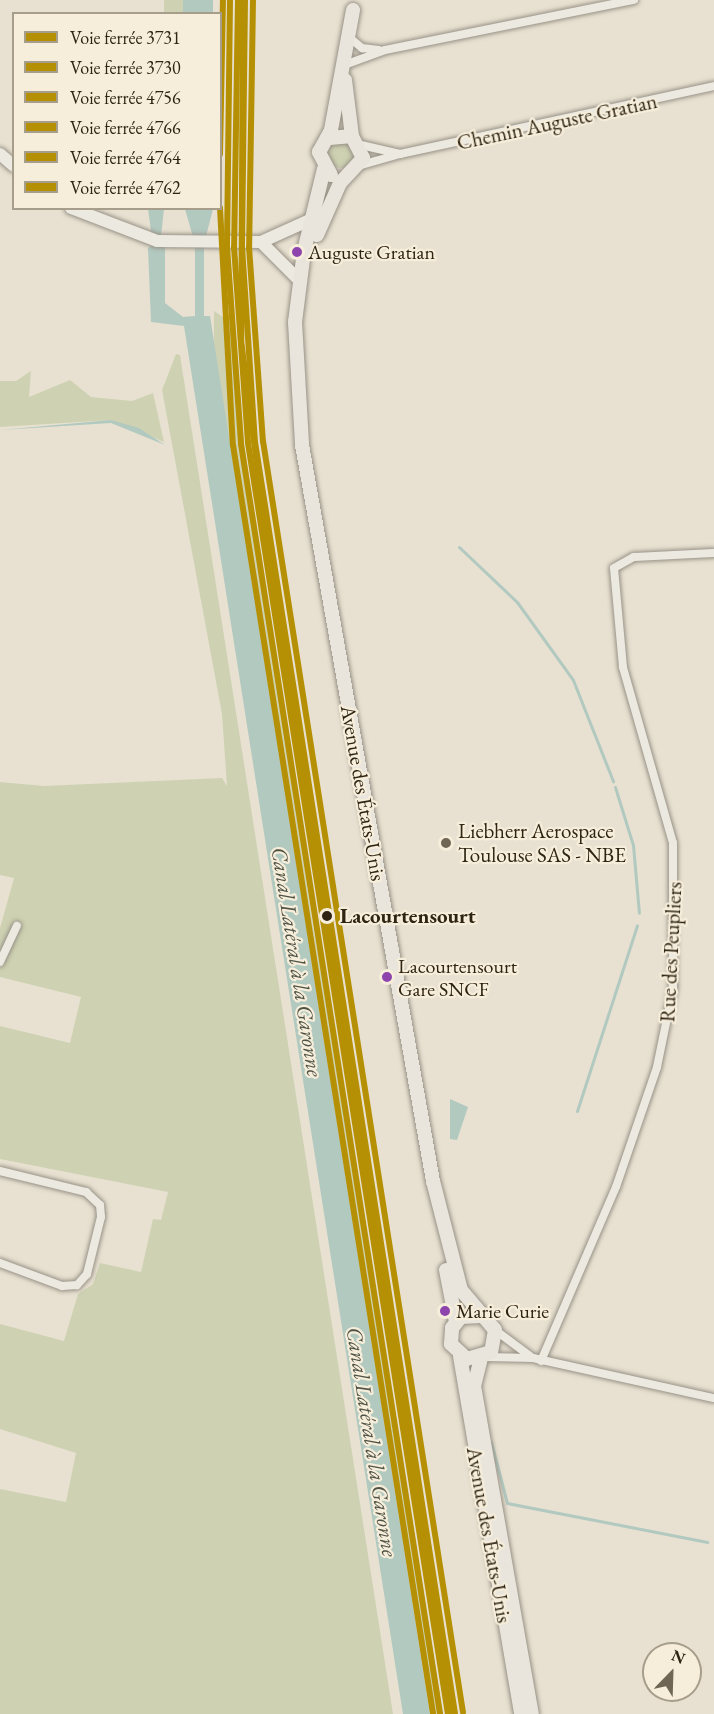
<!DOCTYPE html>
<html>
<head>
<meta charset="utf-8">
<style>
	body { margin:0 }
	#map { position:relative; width:714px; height:1714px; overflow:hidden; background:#e8e1d1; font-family:"EB Garamond",serif }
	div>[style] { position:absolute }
	.green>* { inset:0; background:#ced2b2; transform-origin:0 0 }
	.round { border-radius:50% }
	.water>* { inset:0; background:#b2c9c0; transform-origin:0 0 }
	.stream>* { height:3px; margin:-1.5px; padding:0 1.5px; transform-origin:1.5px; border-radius:1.5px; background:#b2c9c0 }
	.roads { filter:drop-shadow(0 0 2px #989287) drop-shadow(0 0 2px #989287) }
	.minor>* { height:8px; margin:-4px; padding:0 4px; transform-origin:4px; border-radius:4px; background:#ece9e1 }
	.secondary>* { height:12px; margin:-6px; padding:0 6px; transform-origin:6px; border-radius:6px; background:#ece9e1 }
	.primary>* { height:14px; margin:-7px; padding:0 7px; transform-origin:7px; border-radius:7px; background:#e9e5dc }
	.rail-1>* { height:6px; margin:-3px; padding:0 3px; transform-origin:3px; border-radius:3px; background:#b69004 }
	.rail-2>* { height:6px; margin:-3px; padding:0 3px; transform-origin:3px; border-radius:3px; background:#b69004 }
	.rail-3>* { height:6px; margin:-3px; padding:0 3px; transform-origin:3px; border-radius:3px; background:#b69004 }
	.rail-4>* { height:6px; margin:-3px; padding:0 3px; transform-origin:3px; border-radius:3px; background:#b69004 }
	.rail-5>* { height:6px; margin:-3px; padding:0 3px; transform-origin:3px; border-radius:3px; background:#b69004 }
	.rail-6>* { height:6px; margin:-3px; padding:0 3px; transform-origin:3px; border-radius:3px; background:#b69004 }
	.dots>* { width:16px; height:16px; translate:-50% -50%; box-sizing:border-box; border:3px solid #f6eedb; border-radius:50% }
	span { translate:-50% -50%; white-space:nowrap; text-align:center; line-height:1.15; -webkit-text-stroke:4.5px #f6eedb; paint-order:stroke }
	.bus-label { font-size:20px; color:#2f2312 }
	.left { translate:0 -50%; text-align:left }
	.street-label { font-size:21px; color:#2f2312 }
	.poi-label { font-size:21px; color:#2f2312 }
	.stop-label { font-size:21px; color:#2f2312; font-weight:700 }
	.water-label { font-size:22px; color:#4f5244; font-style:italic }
	.legend { position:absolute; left:12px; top:12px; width:210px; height:198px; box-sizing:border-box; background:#f6eedb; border:2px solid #a69d8b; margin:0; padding:8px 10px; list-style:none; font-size:18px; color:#2f2312 }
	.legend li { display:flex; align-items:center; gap:12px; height:30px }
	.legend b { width:30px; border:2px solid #a69d8b }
	.north { position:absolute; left:642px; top:1642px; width:60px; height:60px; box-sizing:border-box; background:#f6eedb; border:2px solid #a69d8b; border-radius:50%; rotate:23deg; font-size:16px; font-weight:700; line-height:24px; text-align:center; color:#2f2312 }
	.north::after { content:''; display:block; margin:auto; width:21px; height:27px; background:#706655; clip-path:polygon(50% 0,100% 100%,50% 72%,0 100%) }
</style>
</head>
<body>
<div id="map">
	<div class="green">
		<div style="left:164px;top:0;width:19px;height:13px"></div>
		<div class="round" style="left:328px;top:142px;width:26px;height:26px"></div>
		<div style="clip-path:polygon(214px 311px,232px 323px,239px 407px,313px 926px,349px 1121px,443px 1714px,430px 1714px,214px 353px)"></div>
		<div style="clip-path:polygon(176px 354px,180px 355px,393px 1714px,0 1714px,0 1489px,66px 1502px,76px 1453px,0 1429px,0 1324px,64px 1341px,78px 1294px,93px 1284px,100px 1263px,141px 1272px,153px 1219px,161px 1220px,168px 1192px,0 1159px,0 1026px,70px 1043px,81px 997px,0 977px,0 928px,14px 878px,0 875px,0 782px,44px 786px,222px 778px,227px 786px,222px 714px,162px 390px)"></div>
		<div style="clip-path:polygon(31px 371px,29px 397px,70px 380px,91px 397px,132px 401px,153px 393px,164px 442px,111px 420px,0 427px,0 381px,16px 381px)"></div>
	</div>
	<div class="water">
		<div style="left:183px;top:0;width:30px;height:13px"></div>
		<div style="clip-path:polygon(148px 209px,164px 209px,160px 245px,165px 246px,165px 303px,183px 317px,195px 316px,195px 244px,185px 209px,213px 209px,204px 244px,204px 316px,210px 316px,430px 1714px,403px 1714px,184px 326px,151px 322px,148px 248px,153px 245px)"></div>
		<div style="clip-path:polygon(111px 420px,139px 428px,165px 445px,111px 423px,0 430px)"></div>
		<div style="clip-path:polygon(450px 1099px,468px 1107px,457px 1140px,450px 1139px)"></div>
	</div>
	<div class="stream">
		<div style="left:459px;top:547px;width:80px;rotate:43.5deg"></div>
		<div style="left:517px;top:602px;width:96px;rotate:54.3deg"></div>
		<div style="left:573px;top:680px;width:109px;rotate:68.4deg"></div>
		<div style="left:615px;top:787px;width:61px;rotate:72.8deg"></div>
		<div style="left:633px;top:845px;width:68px;rotate:85deg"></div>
		<div style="left:577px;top:1111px;width:195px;rotate:-72.1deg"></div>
		<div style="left:491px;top:1442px;width:63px;rotate:75.3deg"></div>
		<div style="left:507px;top:1503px;width:204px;rotate:11deg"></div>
	</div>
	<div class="roads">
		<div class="minor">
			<div style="left:350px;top:38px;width:16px;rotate:40deg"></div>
			<div style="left:362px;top:48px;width:17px;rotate:7deg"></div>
			<div style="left:347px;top:64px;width:40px;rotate:-20.2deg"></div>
			<div style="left:385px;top:50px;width:254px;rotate:-11.4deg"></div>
			<div style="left:361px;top:145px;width:40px;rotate:13deg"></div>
			<div style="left:400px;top:154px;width:41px;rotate:164.2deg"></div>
			<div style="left:400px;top:154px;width:321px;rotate:-12.2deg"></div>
			<div style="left:0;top:962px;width:40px;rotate:-65deg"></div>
			<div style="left:0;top:1171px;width:89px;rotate:13.7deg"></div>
			<div style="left:86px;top:1192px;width:19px;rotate:43deg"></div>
			<div style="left:100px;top:1205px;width:12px;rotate:85deg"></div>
			<div style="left:101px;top:1217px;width:59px;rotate:103.8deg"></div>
			<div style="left:87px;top:1274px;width:15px;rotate:132deg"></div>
			<div style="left:77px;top:1285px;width:15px;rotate:176deg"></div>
			<div style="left:62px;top:1286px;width:66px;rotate:-159.6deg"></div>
			<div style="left:495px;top:1330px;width:44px;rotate:36.6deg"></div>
			<div style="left:486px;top:1357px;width:47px;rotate:1.2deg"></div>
			<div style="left:533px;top:1358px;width:185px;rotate:12.5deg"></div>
			<div style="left:541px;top:1361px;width:189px;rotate:-66.7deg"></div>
			<div style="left:616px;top:1187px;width:127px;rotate:-71.1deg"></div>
			<div style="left:657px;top:1067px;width:80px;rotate:-78.4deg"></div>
			<div style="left:673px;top:989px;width:146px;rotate:-90deg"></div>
			<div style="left:673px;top:843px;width:183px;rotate:-105.9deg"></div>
			<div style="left:623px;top:667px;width:99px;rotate:-95.2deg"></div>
			<div style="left:614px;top:568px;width:23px;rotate:-29deg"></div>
			<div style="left:634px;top:557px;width:80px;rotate:-2.9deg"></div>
		</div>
		<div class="secondary">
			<div style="left:0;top:154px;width:18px;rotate:41deg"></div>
			<div style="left:71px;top:208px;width:92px;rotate:21deg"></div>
			<div style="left:157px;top:241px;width:104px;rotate:0.6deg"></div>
			<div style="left:261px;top:242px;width:56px;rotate:-24.3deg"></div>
			<div style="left:261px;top:242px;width:55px;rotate:45deg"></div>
		</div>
		<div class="primary">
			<div style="left:345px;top:80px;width:56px;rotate:82.9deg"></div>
			<div style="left:324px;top:169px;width:84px;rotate:103.7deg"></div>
			<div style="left:304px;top:251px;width:72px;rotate:97.2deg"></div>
			<div style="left:295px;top:322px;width:123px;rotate:86.7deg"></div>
			<div style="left:302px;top:445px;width:748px;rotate:79.91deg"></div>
			<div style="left:433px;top:1181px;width:113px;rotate:75.6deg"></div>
			<div style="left:461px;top:1290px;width:52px;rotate:49.6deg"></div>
			<div style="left:495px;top:1330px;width:22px;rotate:100deg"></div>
			<div style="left:491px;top:1352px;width:25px;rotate:164deg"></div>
			<div style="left:467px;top:1359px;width:22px;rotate:-137deg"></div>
			<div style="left:451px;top:1344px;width:16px;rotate:-86deg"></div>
			<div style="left:452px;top:1328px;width:14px;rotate:-51deg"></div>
			<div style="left:461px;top:1317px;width:20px;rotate:-3deg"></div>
			<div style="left:331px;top:175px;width:26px;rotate:-118deg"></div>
			<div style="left:319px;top:152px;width:25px;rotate:-61deg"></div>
			<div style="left:331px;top:130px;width:122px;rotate:-79.6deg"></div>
			<div style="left:317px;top:235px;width:57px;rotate:-66.1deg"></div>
			<div style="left:340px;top:183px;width:34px;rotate:-47deg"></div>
			<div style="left:363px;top:158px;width:25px;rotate:-117deg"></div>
			<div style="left:352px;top:136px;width:25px;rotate:175deg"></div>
			<div style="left:446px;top:1270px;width:53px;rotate:79.1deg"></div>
			<div style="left:460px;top:1356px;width:363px;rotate:80.3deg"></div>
			<div style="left:481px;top:1358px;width:29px;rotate:104deg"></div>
			<div style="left:474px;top:1386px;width:333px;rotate:80deg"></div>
		</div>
	</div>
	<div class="rail-1">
		<div style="left:243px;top:0;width:340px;rotate:90.3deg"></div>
		<div style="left:241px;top:340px;width:172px;rotate:82.7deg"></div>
		<div style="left:263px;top:511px;width:1218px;rotate:81.07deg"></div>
	</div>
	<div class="rail-2">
		<div style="left:238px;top:0;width:247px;rotate:90.9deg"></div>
		<div style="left:234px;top:247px;width:196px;rotate:85.9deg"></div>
		<div style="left:248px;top:443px;width:1287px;rotate:81.06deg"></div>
	</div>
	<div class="rail-3">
		<div style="left:230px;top:0;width:247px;rotate:90.7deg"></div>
		<div style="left:227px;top:247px;width:197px;rotate:85.9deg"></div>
		<div style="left:241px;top:444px;width:1285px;rotate:81.09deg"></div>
	</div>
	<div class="rail-4">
		<div style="left:245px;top:0;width:247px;rotate:90.7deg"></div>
		<div style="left:242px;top:247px;width:195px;rotate:86.2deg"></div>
		<div style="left:255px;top:442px;width:1287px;rotate:81.06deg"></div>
	</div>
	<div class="rail-5">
		<div style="left:220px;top:154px;width:154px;rotate:-88.9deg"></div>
		<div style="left:220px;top:208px;width:237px;rotate:86.9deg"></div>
		<div style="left:233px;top:445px;width:1285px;rotate:81.04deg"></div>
	</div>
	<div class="rail-6">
		<div style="left:253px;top:0;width:247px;rotate:90.9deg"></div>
		<div style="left:249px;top:247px;width:195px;rotate:85.9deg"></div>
		<div style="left:263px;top:441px;width:1287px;rotate:81.06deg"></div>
	</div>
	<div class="dots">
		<div style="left:297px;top:252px;background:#8e44ad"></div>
		<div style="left:446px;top:843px;background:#706655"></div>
		<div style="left:327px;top:916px;background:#2f2312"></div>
		<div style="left:387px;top:977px;background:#8e44ad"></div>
		<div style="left:445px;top:1311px;background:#8e44ad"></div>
	</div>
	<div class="bus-label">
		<span class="left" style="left:308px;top:252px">Auguste Gratian</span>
		<span class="left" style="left:398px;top:978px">Lacourtensourt<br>Gare SNCF</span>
		<span class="left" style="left:456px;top:1311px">Marie Curie</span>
	</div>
	<div class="street-label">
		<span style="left:557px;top:122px;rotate:-12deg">Chemin Auguste Gratian</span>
		<span style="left:363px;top:793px;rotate:80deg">Avenue des États-Unis</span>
		<span style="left:671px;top:952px;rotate:-87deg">Rue des Peupliers</span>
		<span style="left:489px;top:1535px;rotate:80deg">Avenue des États-Unis</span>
	</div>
	<div class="poi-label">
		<span class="left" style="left:458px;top:843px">Liebherr Aerospace<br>Toulouse SAS - NBE</span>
	</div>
	<div class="stop-label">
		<span class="left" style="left:340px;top:916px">Lacourtensourt</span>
	</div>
	<div class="water-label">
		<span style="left:297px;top:962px;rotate:81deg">Canal Latéral à la Garonne</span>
		<span style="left:372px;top:1442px;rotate:81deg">Canal Latéral à la Garonne</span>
	</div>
	<ul class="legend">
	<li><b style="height:8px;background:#b69004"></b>Voie ferrée 3731</li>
	<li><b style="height:8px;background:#b69004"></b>Voie ferrée 3730</li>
	<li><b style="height:8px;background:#b69004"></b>Voie ferrée 4756</li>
	<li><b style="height:8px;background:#b69004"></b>Voie ferrée 4766</li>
	<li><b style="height:8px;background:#b69004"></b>Voie ferrée 4764</li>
	<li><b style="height:8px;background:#b69004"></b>Voie ferrée 4762</li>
	</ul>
	<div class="north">N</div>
</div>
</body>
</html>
